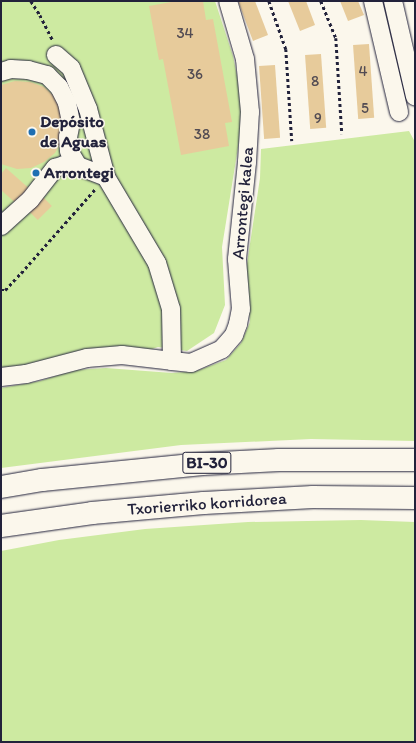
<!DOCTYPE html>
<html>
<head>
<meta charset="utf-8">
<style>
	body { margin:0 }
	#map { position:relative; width:416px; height:743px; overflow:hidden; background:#fbf7ec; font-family:Itim,sans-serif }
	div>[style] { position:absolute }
	.green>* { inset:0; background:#cdeaa1 }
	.building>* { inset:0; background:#e7cb9b; transform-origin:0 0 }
	.path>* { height:2.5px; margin-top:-1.25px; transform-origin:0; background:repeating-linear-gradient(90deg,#22223b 0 3px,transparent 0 6px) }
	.roads { filter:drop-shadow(0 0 1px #22223b) drop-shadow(0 0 1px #22223b) }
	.minor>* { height:18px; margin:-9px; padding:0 9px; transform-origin:9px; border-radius:9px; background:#fbf7ec }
	.highway>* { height:22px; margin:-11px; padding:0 11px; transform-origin:11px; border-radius:11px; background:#fbf7ec }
	.dots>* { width:11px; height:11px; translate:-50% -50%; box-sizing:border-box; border:2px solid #fbf7ec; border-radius:50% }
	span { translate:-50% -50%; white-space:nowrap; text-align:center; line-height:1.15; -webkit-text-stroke:3px #fbf7ec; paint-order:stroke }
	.number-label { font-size:15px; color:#534c53 }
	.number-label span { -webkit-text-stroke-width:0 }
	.shield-label span { padding:1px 3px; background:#fbf7ec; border:1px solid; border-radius:3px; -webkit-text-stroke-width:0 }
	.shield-label { font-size:16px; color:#22223b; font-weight:700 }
	.poi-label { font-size:17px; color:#22223b; font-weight:700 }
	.left { translate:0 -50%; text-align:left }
	.street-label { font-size:17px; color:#22223b }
	.frame { position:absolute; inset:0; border:2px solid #22223b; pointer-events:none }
</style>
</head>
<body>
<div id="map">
	<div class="green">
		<div style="clip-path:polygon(1px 1px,215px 1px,233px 56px,244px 110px,222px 247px,225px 305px,214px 333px,187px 351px,158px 347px,120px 360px,1px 369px)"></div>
		<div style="clip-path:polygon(409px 131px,415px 142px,415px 441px,311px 439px,181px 445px,1px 468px,1px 388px,40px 381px,74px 370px,106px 368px,172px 373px,196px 371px,226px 360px,241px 343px,250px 322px,246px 270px,260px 178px,261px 149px)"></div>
		<div style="clip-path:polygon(361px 520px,415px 522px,415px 742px,1px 742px,1px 551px,59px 540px,145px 529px,248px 522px)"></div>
	</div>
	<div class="building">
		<div style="clip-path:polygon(177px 1px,203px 1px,206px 20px,213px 19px,232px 122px,225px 123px,229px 146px,181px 155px,163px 59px,159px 60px,149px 6px)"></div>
		<div style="clip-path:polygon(238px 1px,255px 1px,268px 35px,253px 41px)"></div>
		<div style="clip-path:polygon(288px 1px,306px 1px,315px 25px,300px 31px)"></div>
		<div style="clip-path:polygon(340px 1px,358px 1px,364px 15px,348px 21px)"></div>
		<div style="left:369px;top:44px;width:74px;height:16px;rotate:86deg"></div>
		<div style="left:321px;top:54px;width:74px;height:16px;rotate:86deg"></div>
		<div style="left:275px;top:65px;width:73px;height:16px;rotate:86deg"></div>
		<div style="clip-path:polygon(15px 81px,30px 82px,44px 87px,55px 97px,62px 110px,62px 140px,55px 153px,44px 162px,31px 168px,17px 169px,1px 164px,1px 85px)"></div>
		<div style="clip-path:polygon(6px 168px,32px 191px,19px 206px,1px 190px,1px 174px)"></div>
		<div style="left:42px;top:196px;width:14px;height:20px;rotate:45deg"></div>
	</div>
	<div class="path">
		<div style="left:31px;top:1px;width:17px;rotate:57deg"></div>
		<div style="left:40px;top:15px;width:29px;rotate:63deg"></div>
		<div style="left:269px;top:1px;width:51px;rotate:70.5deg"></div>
		<div style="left:286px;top:49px;width:92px;rotate:86.3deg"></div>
		<div style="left:321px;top:1px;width:40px;rotate:68deg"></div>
		<div style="left:336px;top:38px;width:96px;rotate:86.4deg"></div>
		<div style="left:1px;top:290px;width:4px"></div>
		<div style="left:5px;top:290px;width:23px;rotate:-47deg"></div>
		<div style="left:21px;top:273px;width:112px;rotate:-48.6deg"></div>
	</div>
	<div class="roads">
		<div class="minor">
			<div style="left:373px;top:1px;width:114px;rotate:76.8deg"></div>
			<div style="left:393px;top:1px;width:98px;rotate:77deg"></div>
			<div style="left:1px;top:72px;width:10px;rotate:-17deg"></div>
			<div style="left:11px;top:69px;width:17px;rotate:3deg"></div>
			<div style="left:28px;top:70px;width:20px;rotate:15deg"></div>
			<div style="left:47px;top:75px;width:17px;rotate:45deg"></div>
			<div style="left:59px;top:87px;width:18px;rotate:63deg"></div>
			<div style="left:67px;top:103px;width:19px;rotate:78deg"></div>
			<div style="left:71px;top:122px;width:15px;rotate:101deg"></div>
			<div style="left:68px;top:137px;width:14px;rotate:86deg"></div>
			<div style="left:69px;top:151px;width:17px;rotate:59deg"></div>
			<div style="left:1px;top:226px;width:39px;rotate:-42deg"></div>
			<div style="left:30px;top:200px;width:41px;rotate:-52deg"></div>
			<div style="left:55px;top:168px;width:9px;rotate:-18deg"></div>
			<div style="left:64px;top:165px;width:14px;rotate:4deg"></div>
			<div style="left:78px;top:166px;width:30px;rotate:21deg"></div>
			<div style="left:172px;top:361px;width:19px;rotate:6deg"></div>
			<div style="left:191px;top:363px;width:34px;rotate:-24deg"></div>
			<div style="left:222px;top:349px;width:18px;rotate:-49deg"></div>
			<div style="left:234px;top:335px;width:12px;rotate:-70deg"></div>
			<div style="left:238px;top:324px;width:15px;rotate:-79deg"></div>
			<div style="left:241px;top:309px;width:50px;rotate:-94.6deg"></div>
			<div style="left:237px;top:259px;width:98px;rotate:-84.1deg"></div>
			<div style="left:247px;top:162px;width:50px;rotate:-86.6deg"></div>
			<div style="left:250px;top:112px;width:53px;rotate:-95.4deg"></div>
			<div style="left:245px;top:59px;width:60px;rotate:-106.3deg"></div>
			<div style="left:1px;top:377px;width:25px;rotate:-7deg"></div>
			<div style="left:26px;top:374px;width:63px;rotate:-14.7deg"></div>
			<div style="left:87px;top:358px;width:35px;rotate:-5deg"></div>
			<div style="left:122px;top:355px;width:50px;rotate:6.8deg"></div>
			<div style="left:172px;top:361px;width:52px;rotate:-91.1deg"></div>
			<div style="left:171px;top:309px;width:48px;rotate:-106.9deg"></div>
			<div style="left:157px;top:263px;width:100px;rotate:-120.7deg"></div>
			<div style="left:106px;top:177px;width:70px;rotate:-104.8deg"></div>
			<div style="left:88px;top:109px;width:44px;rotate:-112.5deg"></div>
			<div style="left:71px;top:68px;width:20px;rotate:-139deg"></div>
		</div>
		<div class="highway">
			<div style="left:1px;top:487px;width:42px;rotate:-9.7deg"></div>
			<div style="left:42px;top:480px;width:161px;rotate:-5.7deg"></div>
			<div style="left:202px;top:464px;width:77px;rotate:-3deg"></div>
			<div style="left:279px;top:460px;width:136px"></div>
			<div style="left:1px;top:526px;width:92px;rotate:-8.1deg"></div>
			<div style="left:92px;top:513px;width:112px;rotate:-5.1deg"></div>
			<div style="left:204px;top:503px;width:109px;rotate:-3.2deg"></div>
			<div style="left:313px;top:497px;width:102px;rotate:0.6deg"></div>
		</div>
	</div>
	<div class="dots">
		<div style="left:32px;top:132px;background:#1f6fb2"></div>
		<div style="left:36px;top:173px;background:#1f6fb2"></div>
	</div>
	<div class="number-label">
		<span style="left:185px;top:34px">34</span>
		<span style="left:363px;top:72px">4</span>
		<span style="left:195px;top:75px">36</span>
		<span style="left:315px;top:82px">8</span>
		<span style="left:365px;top:109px">5</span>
		<span style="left:318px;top:119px">9</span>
		<span style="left:202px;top:135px">38</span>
	</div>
	<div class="shield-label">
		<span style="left:207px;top:463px">BI-30</span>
	</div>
	<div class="poi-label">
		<span class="left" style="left:40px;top:132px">Depósito<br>de Aguas</span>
		<span class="left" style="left:44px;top:173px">Arrontegi</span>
	</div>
	<div class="street-label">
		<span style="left:243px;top:203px;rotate:-85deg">Arrontegi kalea</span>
		<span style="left:207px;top:504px;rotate:-4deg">Txorierriko korridorea</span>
	</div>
	<div class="frame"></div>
</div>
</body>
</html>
